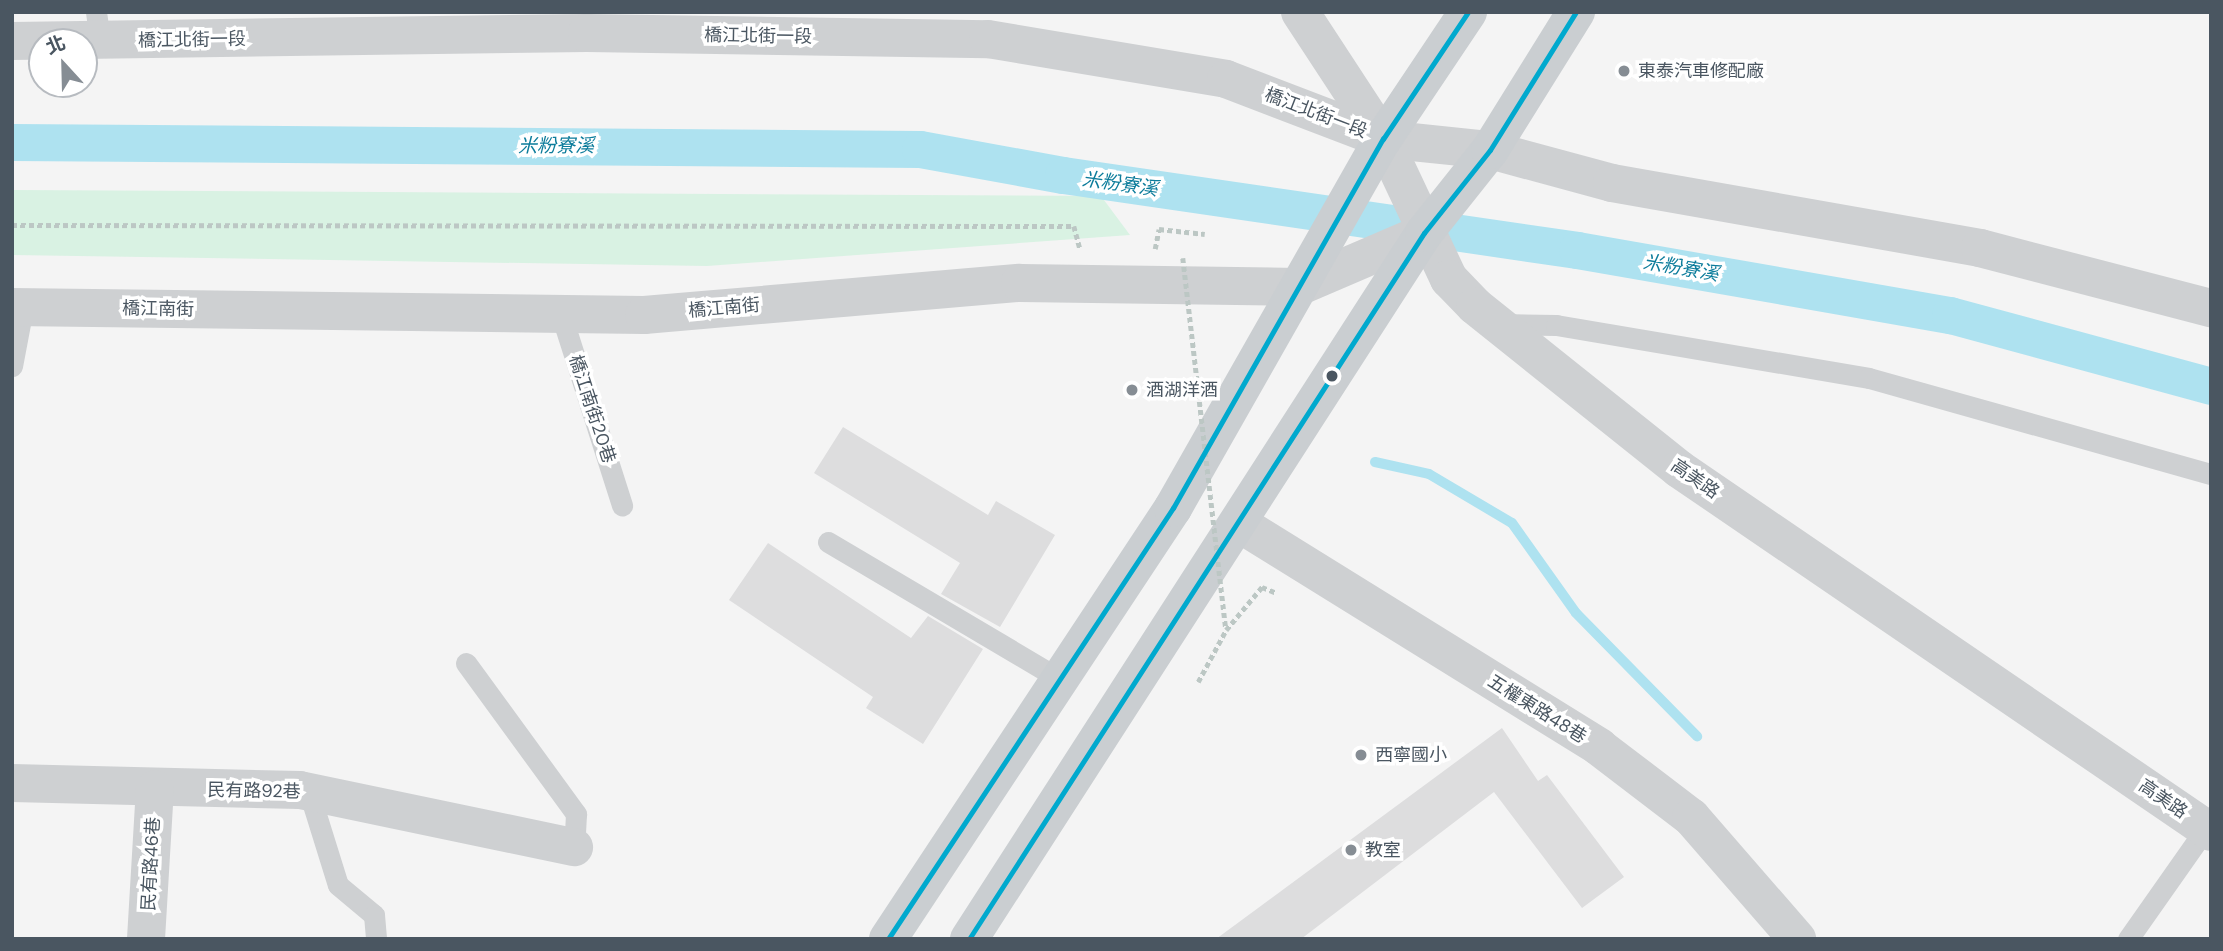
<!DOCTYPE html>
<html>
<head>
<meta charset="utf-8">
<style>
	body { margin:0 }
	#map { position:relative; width:2223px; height:951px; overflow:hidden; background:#f4f4f4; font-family:"DM Sans","Noto Sans TC",sans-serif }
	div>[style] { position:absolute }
	.green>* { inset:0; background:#d9f2e3 }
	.stream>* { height:10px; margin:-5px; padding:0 5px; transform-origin:5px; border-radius:5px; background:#aee2f0 }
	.canal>* { height:37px; margin:-18.5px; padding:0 18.5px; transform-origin:18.5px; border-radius:18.5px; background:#aee2f0 }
	.building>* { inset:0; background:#ddddde }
	.path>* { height:4.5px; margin-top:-2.25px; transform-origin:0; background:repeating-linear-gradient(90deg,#bcc7c4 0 5px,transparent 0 8.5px) }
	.service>* { height:21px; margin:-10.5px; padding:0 10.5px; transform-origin:10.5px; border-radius:10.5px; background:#ced0d2 }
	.minor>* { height:38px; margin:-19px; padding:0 19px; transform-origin:19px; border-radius:19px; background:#ced0d2 }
	.tertiary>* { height:38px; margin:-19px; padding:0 19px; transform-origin:19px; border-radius:19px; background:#ced0d2 }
	.primary>* { height:38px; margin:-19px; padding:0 19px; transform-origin:19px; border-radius:19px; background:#caced1 }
	.path-bridge>* { height:4.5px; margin-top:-2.25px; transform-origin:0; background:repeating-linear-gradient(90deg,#bcc7c4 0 5px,transparent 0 8.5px) }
	.bus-1>* { height:5px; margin:-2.5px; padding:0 2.5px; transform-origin:2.5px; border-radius:2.5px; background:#00a9ce }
	.dots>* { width:19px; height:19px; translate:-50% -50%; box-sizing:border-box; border:4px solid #fff; border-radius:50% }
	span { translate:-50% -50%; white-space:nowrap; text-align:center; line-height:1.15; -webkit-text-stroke:7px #fff; paint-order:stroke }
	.street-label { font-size:18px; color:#4a5661 }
	.poi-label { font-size:18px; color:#4a5661 }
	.left { translate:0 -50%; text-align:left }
	.water-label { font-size:19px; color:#0c7c9b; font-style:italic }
	.frame { position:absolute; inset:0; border:14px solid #4a5661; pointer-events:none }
	.north { position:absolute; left:28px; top:28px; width:70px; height:70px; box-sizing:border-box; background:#fff; border:2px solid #b7bbc0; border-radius:50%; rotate:338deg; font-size:19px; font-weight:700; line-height:28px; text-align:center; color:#4a5661 }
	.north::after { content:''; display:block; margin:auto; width:24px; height:32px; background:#868d94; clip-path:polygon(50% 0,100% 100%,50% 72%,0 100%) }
</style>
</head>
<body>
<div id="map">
	<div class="green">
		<div style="clip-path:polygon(12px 190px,1101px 196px,1130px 235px,707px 266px,12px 255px)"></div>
	</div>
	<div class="stream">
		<div style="left:1375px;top:462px;width:55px;rotate:12.5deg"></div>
		<div style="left:1429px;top:474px;width:96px;rotate:30.6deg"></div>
		<div style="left:1512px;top:523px;width:110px;rotate:54.6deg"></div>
		<div style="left:1576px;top:613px;width:173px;rotate:45.5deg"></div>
	</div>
	<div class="canal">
		<div style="left:12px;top:142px;width:908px;rotate:0.44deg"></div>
		<div style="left:920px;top:149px;width:145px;rotate:10.3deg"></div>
		<div style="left:1063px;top:175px;width:519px;rotate:8.3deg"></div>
		<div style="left:1577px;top:250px;width:379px;rotate:9.9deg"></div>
		<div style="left:1950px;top:315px;width:270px;rotate:15.2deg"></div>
	</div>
	<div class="building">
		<div style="clip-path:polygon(843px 427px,988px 515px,996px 501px,1055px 535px,1000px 627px,941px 594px,960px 563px,814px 473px)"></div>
		<div style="clip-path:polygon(768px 543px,911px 638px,928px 616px,983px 649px,923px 744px,866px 708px,873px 697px,729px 600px)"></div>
		<div style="clip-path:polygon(1502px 728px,1538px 781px,1547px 775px,1624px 877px,1582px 908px,1494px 792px,1301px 939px,1216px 939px)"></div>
	</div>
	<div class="path">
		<div style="left:12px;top:225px;width:1062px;rotate:0.05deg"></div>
		<div style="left:1074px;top:226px;width:23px;rotate:75deg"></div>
		<div style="left:1155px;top:249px;width:20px;rotate:-79deg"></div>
		<div style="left:1159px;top:229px;width:46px;rotate:6.2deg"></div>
		<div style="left:1198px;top:682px;width:59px;rotate:-61.7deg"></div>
		<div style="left:1226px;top:630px;width:56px;rotate:-50.1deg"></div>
		<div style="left:1262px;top:587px;width:16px;rotate:22deg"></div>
	</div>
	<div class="service">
		<div style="left:96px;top:12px;width:29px;rotate:82deg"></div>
		<div style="left:561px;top:314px;width:201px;rotate:72.3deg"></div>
		<div style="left:1501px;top:324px;width:55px;rotate:1deg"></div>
		<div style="left:1556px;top:325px;width:317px;rotate:9.6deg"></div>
		<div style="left:1869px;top:378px;width:355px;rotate:15.7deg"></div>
		<div style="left:12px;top:366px;width:59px;rotate:-79.3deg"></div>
		<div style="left:828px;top:542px;width:269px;rotate:30.6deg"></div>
		<div style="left:466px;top:663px;width:187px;rotate:53.9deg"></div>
		<div style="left:576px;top:814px;width:33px;rotate:93deg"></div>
		<div style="left:309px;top:792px;width:97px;rotate:72.7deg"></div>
		<div style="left:338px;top:885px;width:47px;rotate:39.8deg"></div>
		<div style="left:374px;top:915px;width:24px;rotate:85deg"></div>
		<div style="left:2128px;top:939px;width:136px;rotate:-54.9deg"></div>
	</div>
	<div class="minor">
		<div style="left:12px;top:41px;width:575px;rotate:-0.8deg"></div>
		<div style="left:587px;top:33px;width:401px;rotate:0.9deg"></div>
		<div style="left:988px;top:39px;width:241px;rotate:9.5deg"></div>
		<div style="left:1226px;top:79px;width:168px;rotate:20.9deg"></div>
		<div style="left:1383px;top:139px;width:108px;rotate:5.9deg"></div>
		<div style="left:1490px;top:150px;width:126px;rotate:15.1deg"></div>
		<div style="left:1612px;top:183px;width:374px;rotate:10deg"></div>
		<div style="left:1980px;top:248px;width:239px;rotate:14.6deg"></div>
		<div style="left:12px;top:307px;width:632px;rotate:0.73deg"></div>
		<div style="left:644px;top:315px;width:377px;rotate:-4.9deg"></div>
		<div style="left:1020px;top:283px;width:278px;rotate:0.8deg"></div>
		<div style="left:1298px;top:287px;width:137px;rotate:-23.2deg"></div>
		<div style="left:1240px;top:524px;width:423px;rotate:31.8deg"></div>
		<div style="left:1599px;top:747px;width:116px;rotate:37.3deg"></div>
		<div style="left:1691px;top:817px;width:162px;rotate:49deg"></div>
		<div style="left:12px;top:783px;width:288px;rotate:1.4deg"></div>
		<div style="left:300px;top:790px;width:280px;rotate:11.8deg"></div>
		<div style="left:146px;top:939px;width:150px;rotate:-86.6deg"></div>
	</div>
	<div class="tertiary">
		<div style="left:1300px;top:12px;width:152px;rotate:56.8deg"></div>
		<div style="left:1383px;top:139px;width:155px;rotate:64.8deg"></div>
		<div style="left:1449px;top:279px;width:37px;rotate:46deg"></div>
		<div style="left:1475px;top:306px;width:261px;rotate:38.6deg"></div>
		<div style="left:1679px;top:469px;width:644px;rotate:34.31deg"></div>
	</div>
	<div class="primary">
		<div style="left:888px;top:939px;width:517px;rotate:-56.53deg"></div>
		<div style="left:1173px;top:508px;width:425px;rotate:-60.4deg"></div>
		<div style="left:1383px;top:139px;width:153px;rotate:-56.2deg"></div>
		<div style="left:969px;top:939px;width:840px;rotate:-57.2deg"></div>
		<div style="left:1424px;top:233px;width:106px;rotate:-51.5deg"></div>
		<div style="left:1490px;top:150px;width:163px;rotate:-58.1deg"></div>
	</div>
	<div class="path-bridge">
		<div style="left:1183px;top:258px;width:374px;rotate:83.4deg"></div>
	</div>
	<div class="bus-1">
		<div style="left:888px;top:939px;width:517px;rotate:-56.53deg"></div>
		<div style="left:1173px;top:508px;width:425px;rotate:-60.4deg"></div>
		<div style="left:1383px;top:139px;width:153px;rotate:-56.2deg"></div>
		<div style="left:969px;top:939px;width:840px;rotate:-57.2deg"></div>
		<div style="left:1424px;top:233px;width:106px;rotate:-51.5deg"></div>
		<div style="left:1490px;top:150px;width:163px;rotate:-58.1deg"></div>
	</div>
	<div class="dots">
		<div style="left:1624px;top:71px;background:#868d94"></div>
		<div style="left:1332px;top:376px;background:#4a5661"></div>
		<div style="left:1132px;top:390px;background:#868d94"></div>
		<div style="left:1361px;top:755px;background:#868d94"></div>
		<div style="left:1351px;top:850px;background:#868d94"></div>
	</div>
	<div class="street-label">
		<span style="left:758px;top:36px;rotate:1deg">橋江北街一段</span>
		<span style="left:192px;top:40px;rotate:-1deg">橋江北街一段</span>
		<span style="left:1316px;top:113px;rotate:21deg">橋江北街一段</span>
		<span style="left:724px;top:308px;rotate:-5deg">橋江南街</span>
		<span style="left:158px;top:309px;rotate:1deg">橋江南街</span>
		<span style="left:592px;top:409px;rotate:72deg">橋江南街20巷</span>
		<span style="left:1695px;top:479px;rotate:35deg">高美路</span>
		<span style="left:1537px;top:709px;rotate:32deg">五權東路48巷</span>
		<span style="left:254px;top:791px;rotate:1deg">民有路92巷</span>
		<span style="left:2163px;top:799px;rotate:34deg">高美路</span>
		<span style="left:151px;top:864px;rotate:-87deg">民有路46巷</span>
	</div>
	<div class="poi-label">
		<span class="left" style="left:1638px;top:71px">東泰汽車修配廠</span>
		<span class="left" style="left:1146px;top:390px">酒湖洋酒</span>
		<span class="left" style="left:1375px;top:755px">西寧國小</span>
		<span class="left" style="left:1365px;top:850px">教室</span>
	</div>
	<div class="water-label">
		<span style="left:556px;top:146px">米粉寮溪</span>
		<span style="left:1120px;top:184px;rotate:8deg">米粉寮溪</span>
		<span style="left:1681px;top:268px;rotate:10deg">米粉寮溪</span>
	</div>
	<div class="frame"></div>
	<div class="north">北</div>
</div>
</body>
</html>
